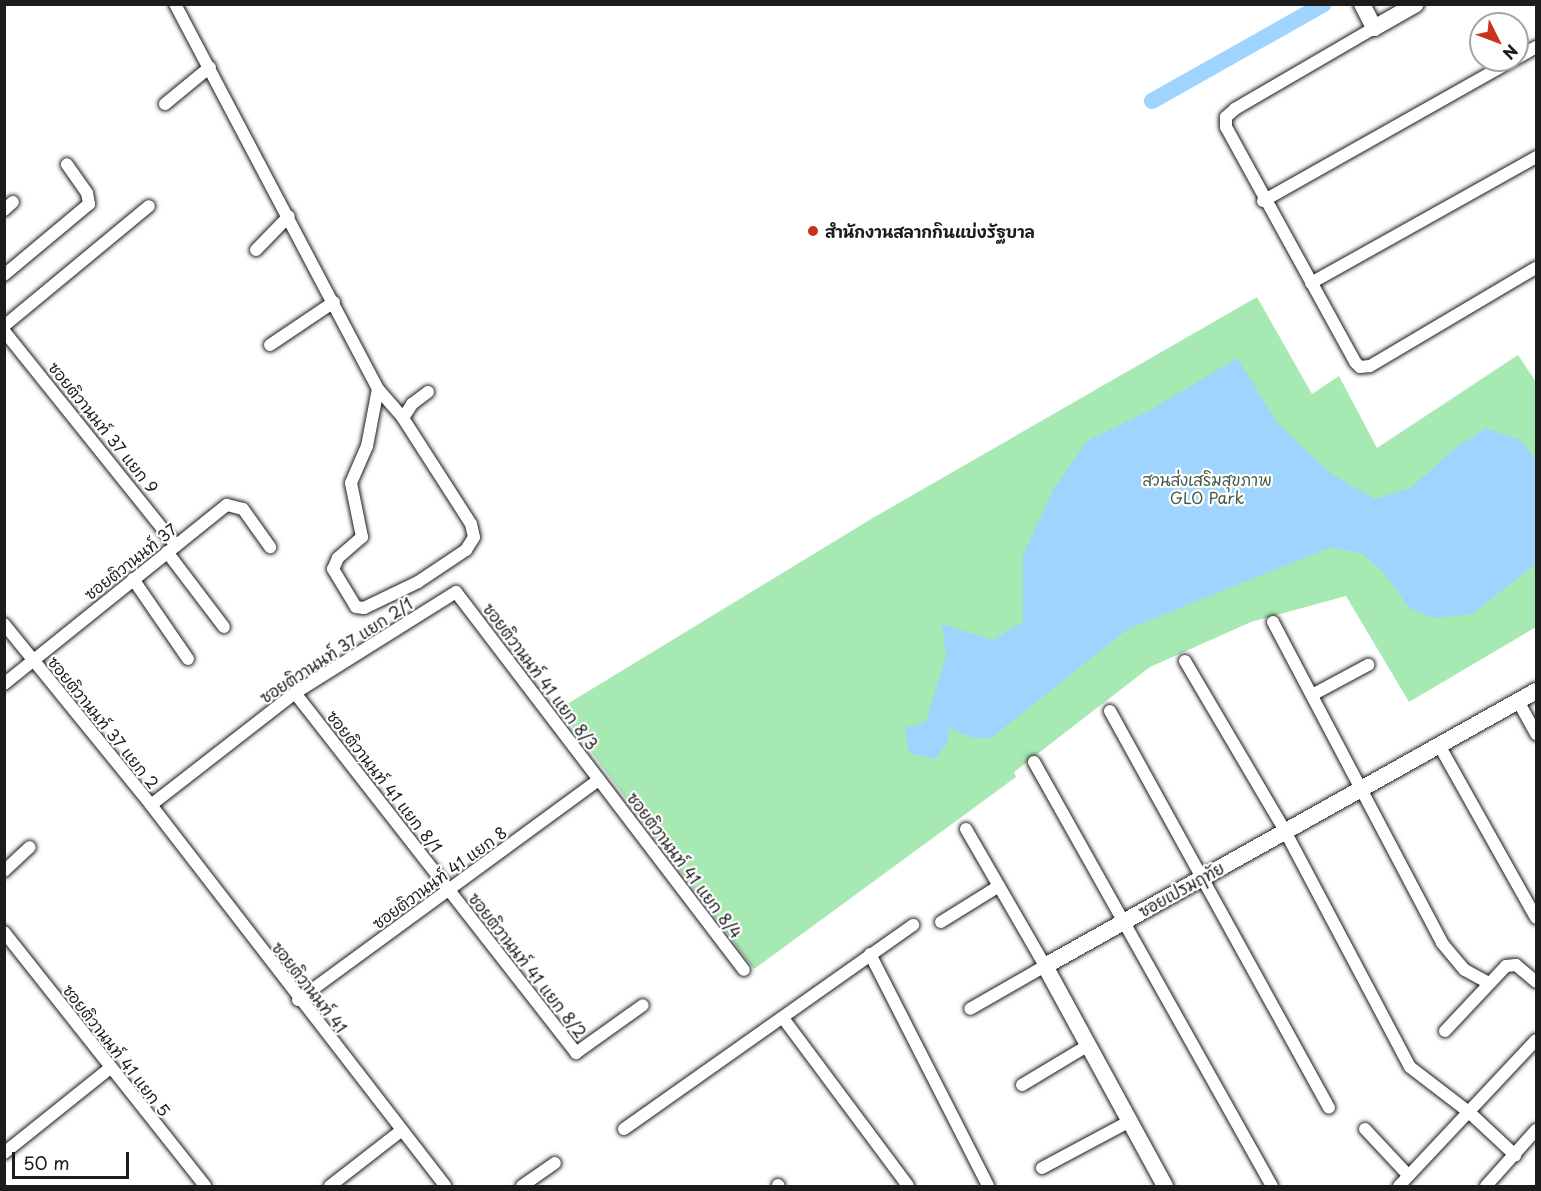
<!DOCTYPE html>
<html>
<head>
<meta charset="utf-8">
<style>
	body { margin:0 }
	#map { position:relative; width:1541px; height:1191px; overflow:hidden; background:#fff; font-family:"Playpen Sans","Playpen Sans Thai",sans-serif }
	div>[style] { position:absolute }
	.green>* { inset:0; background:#a6e9b3 }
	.water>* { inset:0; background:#9ed4fd }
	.canal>* { height:16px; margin:-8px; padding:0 8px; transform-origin:8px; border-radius:8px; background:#9ed4fd }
	.roads { filter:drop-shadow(0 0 2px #1c1c1c) drop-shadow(0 0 2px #1c1c1c) }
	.minor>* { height:12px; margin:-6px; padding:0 6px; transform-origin:6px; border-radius:6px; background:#fff }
	.tertiary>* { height:16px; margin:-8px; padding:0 8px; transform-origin:8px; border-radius:8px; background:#fff }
	.dots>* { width:16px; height:16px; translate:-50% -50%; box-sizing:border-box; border:3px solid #fff; border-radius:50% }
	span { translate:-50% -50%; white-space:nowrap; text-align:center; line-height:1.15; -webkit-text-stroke:4.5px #fff; paint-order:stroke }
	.poi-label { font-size:16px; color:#1c1c1c; font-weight:700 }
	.left { translate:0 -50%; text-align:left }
	.street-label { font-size:16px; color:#1c1c1c }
	.park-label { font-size:16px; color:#455a49 }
	.frame { position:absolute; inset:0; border:6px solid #1c1c1c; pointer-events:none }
	.north { position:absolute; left:1469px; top:12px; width:60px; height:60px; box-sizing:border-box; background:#fff; border:2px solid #a4a4a4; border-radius:50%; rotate:132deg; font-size:16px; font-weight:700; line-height:24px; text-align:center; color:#1c1c1c }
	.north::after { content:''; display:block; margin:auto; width:21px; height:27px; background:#c8321e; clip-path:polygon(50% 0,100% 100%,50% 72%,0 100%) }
	.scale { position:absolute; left:12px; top:1152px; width:117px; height:27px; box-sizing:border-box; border:3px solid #1c1c1c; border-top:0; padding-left:8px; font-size:18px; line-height:21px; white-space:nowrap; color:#1c1c1c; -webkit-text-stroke:4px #fff; paint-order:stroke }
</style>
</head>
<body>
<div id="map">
	<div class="green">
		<div style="clip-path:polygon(1257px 297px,1312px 394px,1339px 376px,1377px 448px,1518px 355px,1536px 382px,1536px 627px,1409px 702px,1346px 596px,1251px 622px,1150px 667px,1014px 772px,1016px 777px,754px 969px,559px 709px,871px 519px)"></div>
	</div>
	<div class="water">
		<div style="clip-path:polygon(1237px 358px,1278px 424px,1330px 473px,1375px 499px,1411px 488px,1455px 448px,1486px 428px,1520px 440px,1536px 460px,1536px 564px,1472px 614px,1434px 618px,1410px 609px,1385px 574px,1363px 554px,1331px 547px,1128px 629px,991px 738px,974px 738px,949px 728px,947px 743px,935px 759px,909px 753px,905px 728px,926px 722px,946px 656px,942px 624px,992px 640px,1023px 622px,1023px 555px,1053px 490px,1087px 441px,1156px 407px)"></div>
	</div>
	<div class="canal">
		<div style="left:1152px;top:101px;width:197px;rotate:-29.4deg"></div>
	</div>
	<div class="roads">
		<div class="minor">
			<div style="left:175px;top:4px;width:435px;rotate:62.2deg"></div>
			<div style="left:378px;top:389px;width:38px;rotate:49deg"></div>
			<div style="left:1374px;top:28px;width:161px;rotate:149.8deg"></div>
			<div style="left:1235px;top:109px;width:12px;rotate:138deg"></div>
			<div style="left:1226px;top:117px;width:10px;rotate:90deg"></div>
			<div style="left:1226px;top:127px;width:268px;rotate:61.2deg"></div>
			<div style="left:1355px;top:362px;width:7px;rotate:45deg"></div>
			<div style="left:1360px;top:367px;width:10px;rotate:-6deg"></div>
			<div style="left:1370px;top:366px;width:193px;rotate:-30.6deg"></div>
			<div style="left:1517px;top:58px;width:22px;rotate:-30deg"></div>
			<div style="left:165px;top:104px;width:58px;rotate:-39.4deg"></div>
			<div style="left:1263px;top:201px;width:287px;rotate:-29.4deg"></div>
			<div style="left:4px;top:210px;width:12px;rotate:-42deg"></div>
			<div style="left:256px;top:250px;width:47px;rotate:-45.9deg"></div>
			<div style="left:4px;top:275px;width:111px;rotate:-39.9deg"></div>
			<div style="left:89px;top:204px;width:11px;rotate:-100deg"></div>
			<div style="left:87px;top:193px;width:35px;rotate:-125deg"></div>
			<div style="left:1311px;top:283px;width:258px;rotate:-29.2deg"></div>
			<div style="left:4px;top:326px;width:188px;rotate:-39.6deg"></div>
			<div style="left:4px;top:331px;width:275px;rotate:51.3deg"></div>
			<div style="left:270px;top:345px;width:77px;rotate:-33.9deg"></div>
			<div style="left:378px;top:389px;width:58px;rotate:100.9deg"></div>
			<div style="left:367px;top:446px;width:40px;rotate:113.4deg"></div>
			<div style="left:351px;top:483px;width:55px;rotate:78.5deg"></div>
			<div style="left:362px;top:537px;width:32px;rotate:139deg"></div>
			<div style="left:338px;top:558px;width:12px;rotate:114deg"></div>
			<div style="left:333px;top:569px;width:44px;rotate:58.8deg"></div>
			<div style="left:356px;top:607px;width:8px;rotate:7deg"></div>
			<div style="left:364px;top:608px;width:60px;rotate:-25.7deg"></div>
			<div style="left:418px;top:582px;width:58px;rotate:-33.7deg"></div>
			<div style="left:466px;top:550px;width:15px;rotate:-58deg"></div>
			<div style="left:474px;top:537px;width:13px;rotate:-103deg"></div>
			<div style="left:471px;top:524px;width:126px;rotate:-122.7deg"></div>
			<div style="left:403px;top:418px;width:17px;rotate:-57deg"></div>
			<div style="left:412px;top:404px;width:20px;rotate:-37deg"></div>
			<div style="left:167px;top:552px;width:94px;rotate:52.8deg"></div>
			<div style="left:133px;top:579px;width:97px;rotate:55.5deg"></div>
			<div style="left:1273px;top:622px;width:363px;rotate:62.2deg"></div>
			<div style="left:1442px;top:943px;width:35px;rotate:50deg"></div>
			<div style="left:1465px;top:970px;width:26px;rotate:29deg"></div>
			<div style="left:4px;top:624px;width:233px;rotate:50.9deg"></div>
			<div style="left:151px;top:805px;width:481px;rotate:52.3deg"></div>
			<div style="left:1185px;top:661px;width:197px;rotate:59.5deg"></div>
			<div style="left:1285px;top:831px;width:267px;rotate:62.1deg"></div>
			<div style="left:1410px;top:1067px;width:76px;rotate:37.5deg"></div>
			<div style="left:1470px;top:1113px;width:62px;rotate:43deg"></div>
			<div style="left:4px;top:684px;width:286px;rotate:-38.8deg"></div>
			<div style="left:227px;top:505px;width:16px;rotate:14deg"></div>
			<div style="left:243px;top:509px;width:47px;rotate:54.6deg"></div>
			<div style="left:295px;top:693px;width:457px;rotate:52deg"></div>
			<div style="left:576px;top:1053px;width:82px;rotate:-35.6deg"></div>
			<div style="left:1312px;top:695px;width:64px;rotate:-28.2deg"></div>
			<div style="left:1518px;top:701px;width:38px;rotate:61deg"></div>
			<div style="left:1110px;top:711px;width:453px;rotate:61.1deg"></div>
			<div style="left:1439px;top:745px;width:198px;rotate:60.7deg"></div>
			<div style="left:1034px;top:762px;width:486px;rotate:60.7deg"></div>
			<div style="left:151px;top:805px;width:182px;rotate:-37.9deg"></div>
			<div style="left:295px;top:693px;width:190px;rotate:-32.1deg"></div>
			<div style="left:456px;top:592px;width:475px;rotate:52.7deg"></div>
			<div style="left:966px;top:829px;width:158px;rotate:60deg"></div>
			<div style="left:1045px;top:966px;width:86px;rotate:150.2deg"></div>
			<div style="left:4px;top:871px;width:35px;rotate:-43deg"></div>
			<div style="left:941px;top:922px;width:68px;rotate:-31.8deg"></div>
			<div style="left:4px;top:932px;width:324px;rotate:51.6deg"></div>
			<div style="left:870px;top:954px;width:260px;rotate:63deg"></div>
			<div style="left:298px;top:1000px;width:373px;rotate:-36.2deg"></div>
			<div style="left:783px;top:1018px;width:209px;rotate:53.3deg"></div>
			<div style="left:1445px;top:1031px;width:89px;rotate:-46.8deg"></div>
			<div style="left:1506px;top:966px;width:10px;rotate:-6deg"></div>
			<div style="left:1516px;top:965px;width:26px;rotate:40deg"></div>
			<div style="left:1022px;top:1085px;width:76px;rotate:-31deg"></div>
			<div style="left:624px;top:1129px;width:354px;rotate:-35.2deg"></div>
			<div style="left:1365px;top:1129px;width:64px;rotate:46.9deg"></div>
			<div style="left:4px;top:1153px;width:134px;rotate:-38.7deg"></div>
			<div style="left:1042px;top:1168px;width:98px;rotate:-28.1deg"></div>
			<div style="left:778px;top:1185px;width:1px;rotate:45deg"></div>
			<div style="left:330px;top:1186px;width:90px;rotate:-37.8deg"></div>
			<div style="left:522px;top:1186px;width:40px;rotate:-34.9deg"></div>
			<div style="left:1399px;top:1186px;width:200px;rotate:-46.8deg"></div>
			<div style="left:1486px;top:1186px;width:75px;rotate:-48.2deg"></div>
		</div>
		<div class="tertiary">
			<div style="left:1362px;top:4px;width:27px;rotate:63deg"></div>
			<div style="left:1374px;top:28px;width:48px;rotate:-29.7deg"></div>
			<div style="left:1165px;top:1186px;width:251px;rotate:-118.6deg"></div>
			<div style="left:1045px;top:966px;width:563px;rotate:-29.25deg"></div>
		</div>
	</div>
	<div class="dots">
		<div style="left:813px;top:231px;background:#c8321e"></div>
	</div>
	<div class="poi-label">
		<span class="left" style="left:825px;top:231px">สำนักงานสลากกินแบ่งรัฐบาล</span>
	</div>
	<div class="street-label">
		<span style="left:104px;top:427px;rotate:51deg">ซอยติวานนท์ 37 แยก 9</span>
		<span style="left:130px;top:561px;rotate:-38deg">ซอยติวานนท์ 37</span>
		<span style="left:336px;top:650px;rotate:-33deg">ซอยติวานนท์ 37 แยก 2/1</span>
		<span style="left:541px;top:676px;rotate:53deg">ซอยติวานนท์ 41 แยก 8/3</span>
		<span style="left:104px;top:722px;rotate:51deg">ซอยติวานนท์ 37 แยก 2</span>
		<span style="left:385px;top:781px;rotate:52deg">ซอยติวานนท์ 41 แยก 8/1</span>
		<span style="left:685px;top:865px;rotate:53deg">ซอยติวานนท์ 41 แยก 8/4</span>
		<span style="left:439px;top:877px;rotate:-36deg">ซอยติวานนท์ 41 แยก 8</span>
		<span style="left:1181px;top:889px;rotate:-29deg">ซอยเปรมฤทัย</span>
		<span style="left:528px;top:965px;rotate:52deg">ซอยติวานนท์ 41 แยก 8/2</span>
		<span style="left:310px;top:987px;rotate:52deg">ซอยติวานนท์ 41</span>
		<span style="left:117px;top:1050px;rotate:52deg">ซอยติวานนท์ 41 แยก 5</span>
	</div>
	<div class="park-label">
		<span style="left:1207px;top:488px">สวนส่งเสริมสุขภาพ<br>GLO Park</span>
	</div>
	<div class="frame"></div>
	<div class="north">N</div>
	<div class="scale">50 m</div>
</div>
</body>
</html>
